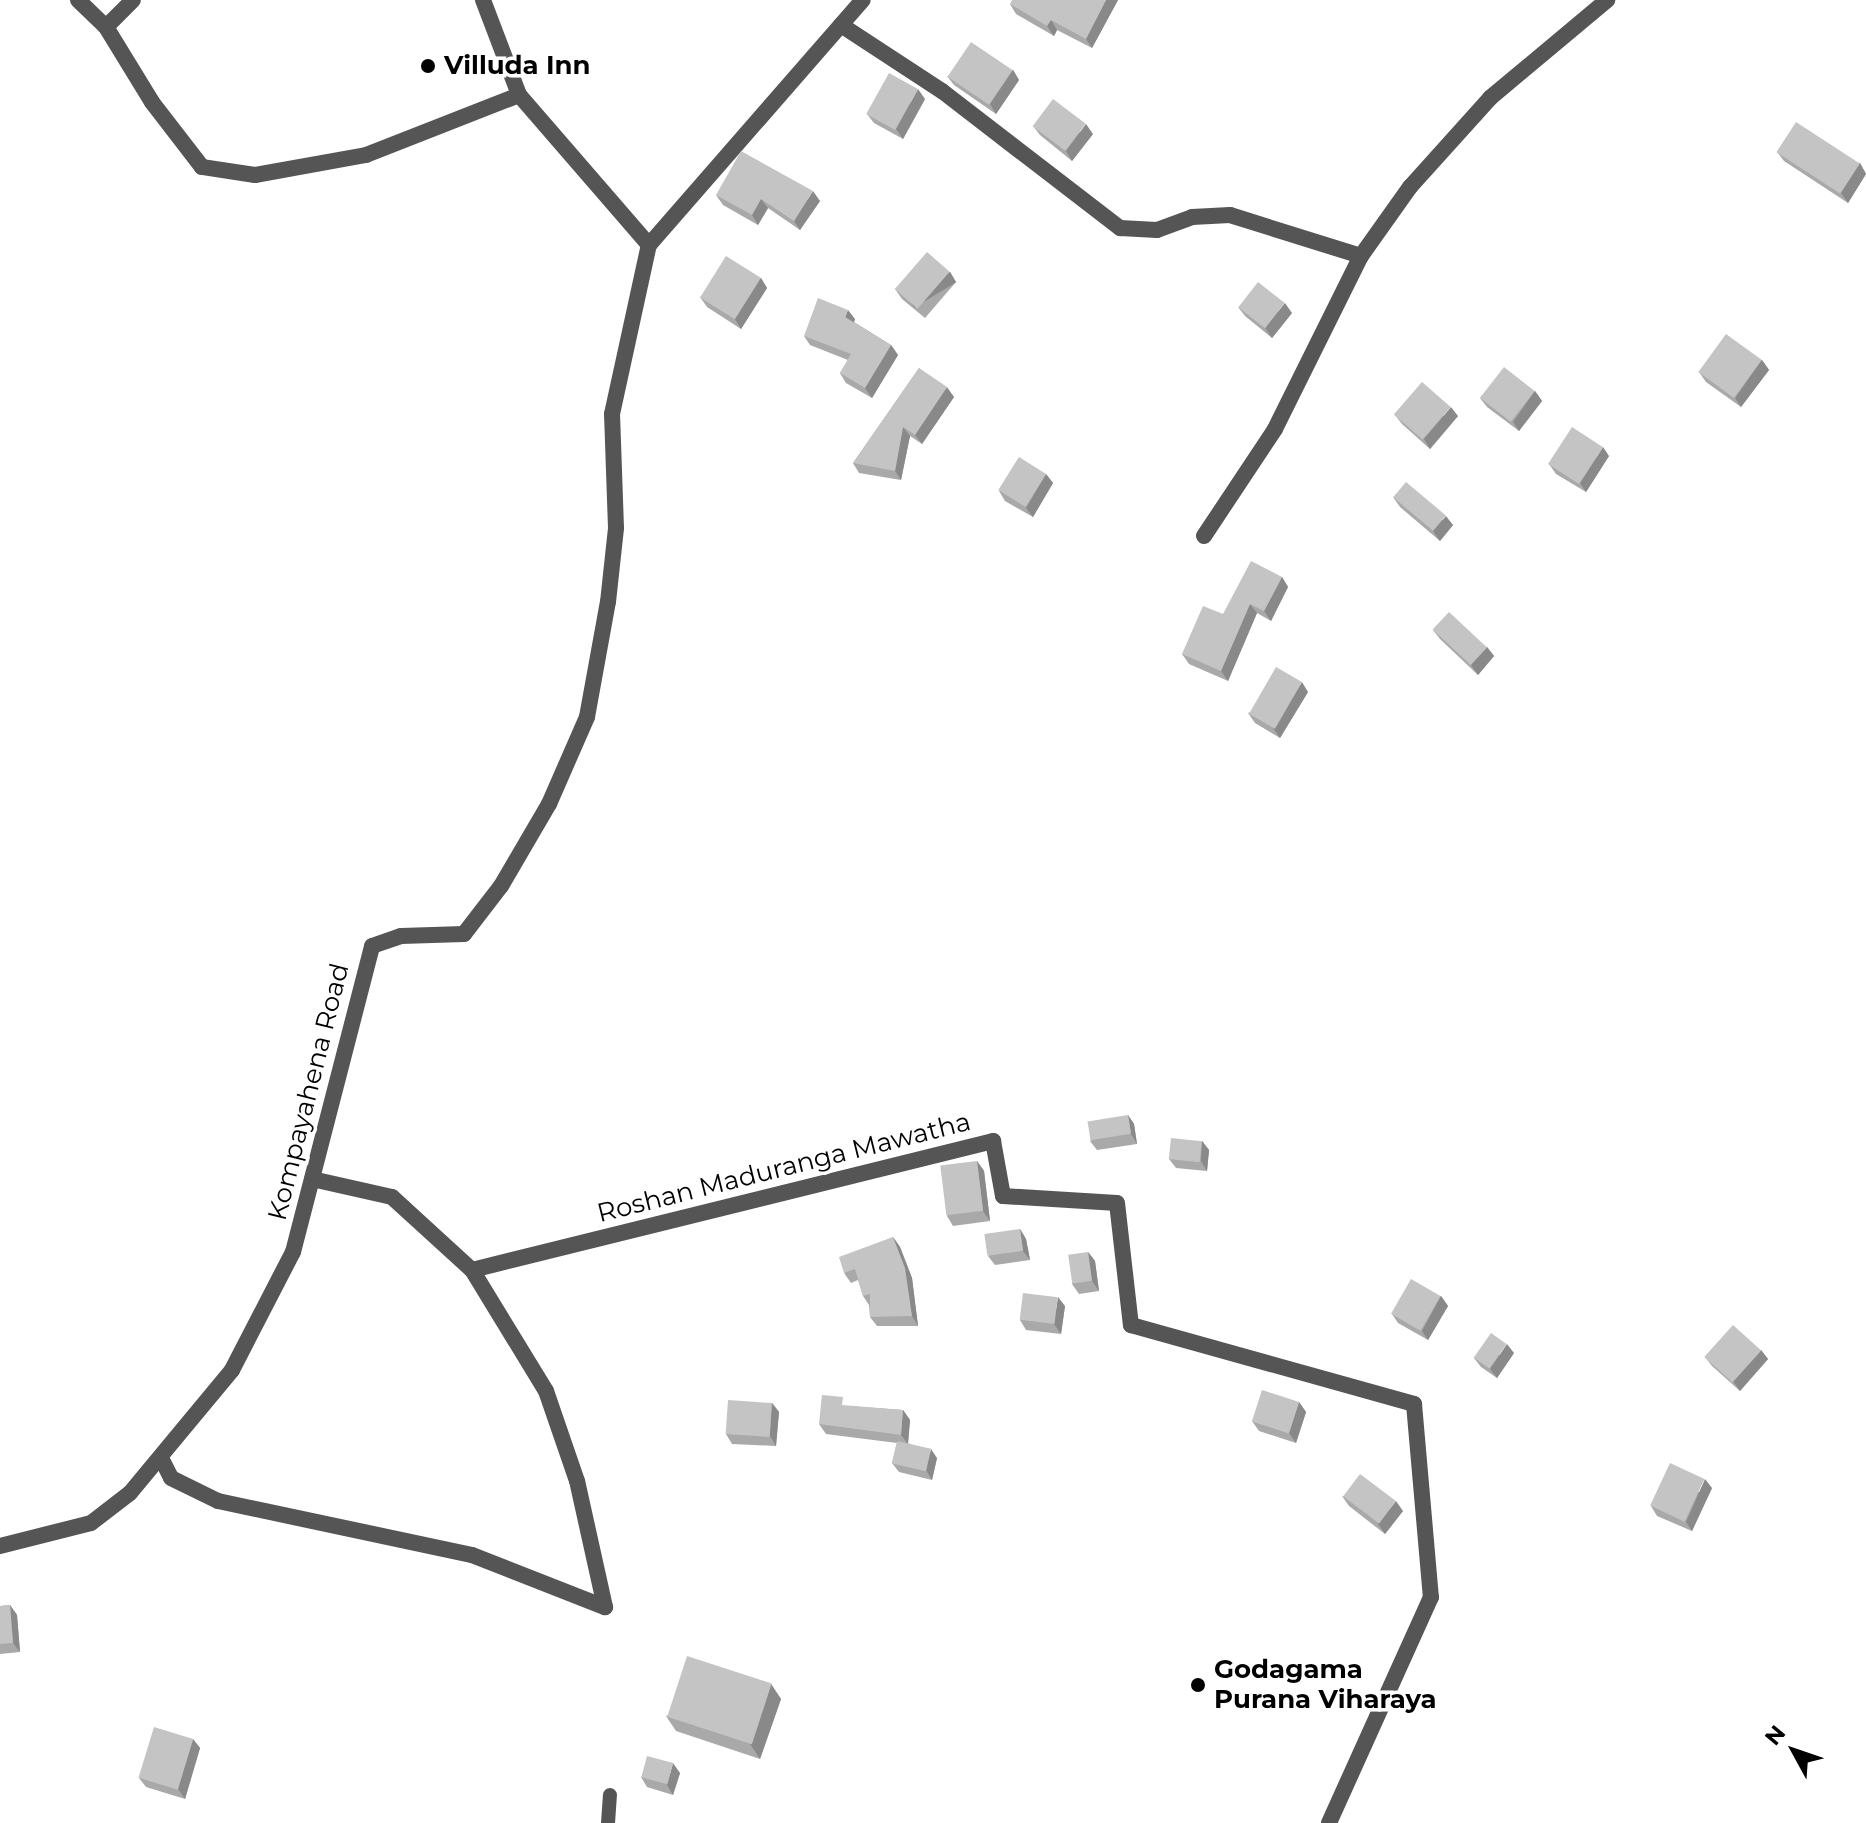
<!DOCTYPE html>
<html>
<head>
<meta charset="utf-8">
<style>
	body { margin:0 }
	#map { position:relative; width:1866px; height:1823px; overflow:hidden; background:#fff; font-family:Montserrat,sans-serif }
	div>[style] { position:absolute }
	.service>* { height:14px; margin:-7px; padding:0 7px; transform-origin:7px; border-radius:7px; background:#555 }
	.minor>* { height:16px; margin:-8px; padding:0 8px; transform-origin:8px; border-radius:8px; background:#555 }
	.wall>* { inset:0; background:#a9a9a9 }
	.shaded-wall>* { inset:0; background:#898989; transform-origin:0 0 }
	.building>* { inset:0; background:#c4c4c4; transform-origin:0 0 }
	.dots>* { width:22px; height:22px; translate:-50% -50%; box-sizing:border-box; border:4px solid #fff; border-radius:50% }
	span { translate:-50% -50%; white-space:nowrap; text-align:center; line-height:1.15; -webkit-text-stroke:7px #fff; paint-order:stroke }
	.poi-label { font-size:26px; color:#000; font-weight:700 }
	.left { translate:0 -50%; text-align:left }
	.street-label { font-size:26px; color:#000 }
	.north { position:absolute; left:1754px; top:1711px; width:80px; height:80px; -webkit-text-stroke:6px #fff; paint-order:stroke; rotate:310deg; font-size:22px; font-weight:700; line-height:32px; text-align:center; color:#000 }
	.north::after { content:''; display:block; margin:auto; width:28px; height:36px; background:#000; clip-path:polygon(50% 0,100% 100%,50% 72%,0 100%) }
</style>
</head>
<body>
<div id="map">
	<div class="service">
		<div style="left:608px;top:1823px;width:28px;rotate:-86deg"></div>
	</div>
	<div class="minor">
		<div style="left:483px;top:0;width:102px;rotate:69.2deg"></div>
		<div style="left:841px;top:25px;width:121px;rotate:33.2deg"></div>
		<div style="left:942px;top:91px;width:225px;rotate:37.6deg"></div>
		<div style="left:1120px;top:228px;width:37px;rotate:3deg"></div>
		<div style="left:1157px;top:230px;width:37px;rotate:-20deg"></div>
		<div style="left:1192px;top:217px;width:38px;rotate:-3deg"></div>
		<div style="left:1230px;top:215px;width:137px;rotate:17.4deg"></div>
		<div style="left:106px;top:27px;width:38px;rotate:-45deg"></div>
		<div style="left:649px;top:245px;width:325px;rotate:-48.9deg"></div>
		<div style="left:1204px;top:536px;width:128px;rotate:-56.4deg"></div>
		<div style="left:1275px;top:429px;width:193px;rotate:-63.6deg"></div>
		<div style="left:1361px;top:256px;width:85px;rotate:-54.6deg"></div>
		<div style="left:1410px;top:187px;width:120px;rotate:-48deg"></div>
		<div style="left:1490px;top:98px;width:153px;rotate:-39.9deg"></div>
		<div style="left:312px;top:1179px;width:82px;rotate:12.7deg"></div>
		<div style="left:392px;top:1197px;width:108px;rotate:42.4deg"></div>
		<div style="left:472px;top:1270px;width:537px;rotate:-13.91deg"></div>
		<div style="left:993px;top:1141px;width:56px;rotate:79.7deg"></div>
		<div style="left:1003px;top:1196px;width:114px;rotate:3.5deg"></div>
		<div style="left:1117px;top:1203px;width:123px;rotate:83.5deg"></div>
		<div style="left:1131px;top:1325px;width:294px;rotate:15.6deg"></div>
		<div style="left:1414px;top:1404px;width:194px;rotate:85deg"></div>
		<div style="left:1431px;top:1597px;width:248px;rotate:114.3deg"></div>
		<div style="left:161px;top:1458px;width:22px;rotate:63deg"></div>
		<div style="left:171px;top:1478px;width:52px;rotate:26.1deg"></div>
		<div style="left:218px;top:1501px;width:260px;rotate:12deg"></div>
		<div style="left:472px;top:1555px;width:143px;rotate:21.4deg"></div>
		<div style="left:605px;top:1607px;width:129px;rotate:-102.5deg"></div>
		<div style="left:577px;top:1481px;width:95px;rotate:-109deg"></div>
		<div style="left:546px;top:1391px;width:142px;rotate:-121.4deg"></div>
		<div style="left:0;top:1546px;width:94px;rotate:-14.2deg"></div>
		<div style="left:91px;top:1523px;width:49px;rotate:-37.6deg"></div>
		<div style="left:130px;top:1493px;width:160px;rotate:-50.3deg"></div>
		<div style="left:232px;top:1370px;width:133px;rotate:-62.7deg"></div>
		<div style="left:293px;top:1252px;width:316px;rotate:-75.5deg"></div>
		<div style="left:372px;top:946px;width:31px;rotate:-19deg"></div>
		<div style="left:401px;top:936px;width:63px;rotate:-1.8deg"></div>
		<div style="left:464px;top:934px;width:61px;rotate:-52.4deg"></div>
		<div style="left:501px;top:886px;width:95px;rotate:-59.7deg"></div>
		<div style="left:549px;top:804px;width:95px;rotate:-66.4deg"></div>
		<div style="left:587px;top:717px;width:117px;rotate:-79.7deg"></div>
		<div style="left:608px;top:602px;width:74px;rotate:-83.8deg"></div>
		<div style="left:616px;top:528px;width:114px;rotate:-92deg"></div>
		<div style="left:612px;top:414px;width:173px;rotate:-77.7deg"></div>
		<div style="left:649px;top:245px;width:198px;rotate:-130.9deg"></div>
		<div style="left:519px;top:95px;width:164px;rotate:158.6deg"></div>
		<div style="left:366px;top:155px;width:113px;rotate:169.8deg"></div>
		<div style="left:255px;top:175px;width:54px;rotate:-171.4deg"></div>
		<div style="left:202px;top:167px;width:82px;rotate:-127.6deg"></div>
		<div style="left:152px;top:102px;width:88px;rotate:-121.5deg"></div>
		<div style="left:106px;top:27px;width:39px;rotate:-136deg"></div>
	</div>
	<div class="wall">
		<div style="clip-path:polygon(1118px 0,1092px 48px,1057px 30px,1054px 36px,1016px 14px,1010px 4px)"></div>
		<div style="clip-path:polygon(1013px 70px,1019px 80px,996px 114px,954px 85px,947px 76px)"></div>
		<div style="clip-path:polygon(925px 99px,903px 139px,874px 123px,867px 114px)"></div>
		<div style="clip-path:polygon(1033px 126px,1093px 134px,1072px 161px,1040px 135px)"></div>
		<div style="clip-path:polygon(1777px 152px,1860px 163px,1866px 174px,1848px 203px,1784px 161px)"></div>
		<div style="clip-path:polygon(716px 195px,820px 201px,800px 230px,768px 208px,758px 225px,723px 205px)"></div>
		<div style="clip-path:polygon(950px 272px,956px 282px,925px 318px,902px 299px,895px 289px)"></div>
		<div style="clip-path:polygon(761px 278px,767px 288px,741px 329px,707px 307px,700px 297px)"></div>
		<div style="clip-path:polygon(1238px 307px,1292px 313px,1272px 338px,1245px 316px)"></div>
		<div style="clip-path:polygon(855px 319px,854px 322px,891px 345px,898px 355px,872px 398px,846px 383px,840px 373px,848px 360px,810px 345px,804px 336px)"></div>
		<div style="clip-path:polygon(1762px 360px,1769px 370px,1741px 407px,1706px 382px,1699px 372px)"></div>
		<div style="clip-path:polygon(919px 368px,954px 397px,922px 444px,910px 436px,901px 480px,859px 473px,853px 463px)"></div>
		<div style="clip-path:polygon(1535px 391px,1542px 401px,1519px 431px,1487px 407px,1480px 398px)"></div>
		<div style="clip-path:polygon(1395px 415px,1458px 416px,1430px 449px,1402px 424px)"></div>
		<div style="clip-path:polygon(1609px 456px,1586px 492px,1556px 474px,1549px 464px)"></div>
		<div style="clip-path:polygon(1046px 474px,1053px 483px,1033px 517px,1005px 501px,999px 491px)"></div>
		<div style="clip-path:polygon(1393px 497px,1453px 525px,1440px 541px,1400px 507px)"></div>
		<div style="clip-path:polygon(1282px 577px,1288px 587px,1271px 621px,1257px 613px,1228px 681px,1189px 664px,1182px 654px,1223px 614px)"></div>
		<div style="clip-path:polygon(1433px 630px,1487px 647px,1494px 656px,1478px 675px,1440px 639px)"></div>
		<div style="clip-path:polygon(1308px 692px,1280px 738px,1255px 723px,1248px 713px)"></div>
		<div style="clip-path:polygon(1128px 1115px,1134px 1124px,1137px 1144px,1097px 1150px,1090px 1141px)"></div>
		<div style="clip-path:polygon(1202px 1141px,1209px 1150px,1207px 1171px,1176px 1168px,1169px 1159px)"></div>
		<div style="clip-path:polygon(977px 1161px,984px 1171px,990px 1221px,953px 1226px,947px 1216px)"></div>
		<div style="clip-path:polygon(1020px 1229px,1026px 1239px,1030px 1260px,995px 1265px,988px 1256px)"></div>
		<div style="clip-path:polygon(893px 1237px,900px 1247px,912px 1278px,918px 1326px,877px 1326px,870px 1317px,869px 1305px,863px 1296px,858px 1280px,851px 1283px,844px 1273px)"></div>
		<div style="clip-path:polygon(1088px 1252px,1095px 1261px,1099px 1291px,1079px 1294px,1072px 1284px)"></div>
		<div style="clip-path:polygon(1441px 1296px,1448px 1306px,1428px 1340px,1398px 1323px,1392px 1314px)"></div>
		<div style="clip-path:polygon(1065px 1306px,1061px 1334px,1026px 1330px,1020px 1320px)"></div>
		<div style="clip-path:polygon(1761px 1350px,1768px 1359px,1740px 1391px,1712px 1366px,1705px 1357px)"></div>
		<div style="clip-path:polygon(1514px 1353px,1497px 1378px,1481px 1367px,1474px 1358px)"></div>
		<div style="clip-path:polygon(1299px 1402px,1306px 1412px,1296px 1443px,1259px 1431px,1252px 1421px)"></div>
		<div style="clip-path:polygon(772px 1403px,779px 1412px,776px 1446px,732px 1444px,726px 1434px)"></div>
		<div style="clip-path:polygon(849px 1406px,903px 1410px,910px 1420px,908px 1443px,937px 1458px,932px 1480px,899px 1472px,892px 1463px,897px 1443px,826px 1434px,819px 1424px)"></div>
		<div style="clip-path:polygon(1712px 1488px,1692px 1531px,1657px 1516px,1651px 1506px)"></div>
		<div style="clip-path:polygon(1342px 1496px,1403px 1511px,1385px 1534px,1349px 1506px)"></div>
		<div style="clip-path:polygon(10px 1605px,17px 1615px,20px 1652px,0 1654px,0 1606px)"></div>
		<div style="clip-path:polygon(771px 1684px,781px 1699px,760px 1759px,676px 1731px,666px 1716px)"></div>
		<div style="clip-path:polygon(193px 1739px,200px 1748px,185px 1799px,146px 1787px,139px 1778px)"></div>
		<div style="clip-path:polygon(680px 1773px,673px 1795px,647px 1787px,641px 1777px)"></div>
	</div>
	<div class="shaded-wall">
		<div style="clip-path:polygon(1106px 0,1118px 0,1092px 48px,1086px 39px)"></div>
		<div style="clip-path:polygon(1051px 20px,1057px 30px,1054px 36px,1047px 26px)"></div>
		<div style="clip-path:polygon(1013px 70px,1019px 80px,996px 114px,990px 104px)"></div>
		<div style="clip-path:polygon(918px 89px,925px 99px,903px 139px,896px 129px)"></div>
		<div style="clip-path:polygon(1086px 124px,1093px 134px,1072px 161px,1066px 151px)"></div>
		<div style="clip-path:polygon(1860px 163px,1866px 174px,1848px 203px,1841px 193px)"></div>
		<div style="clip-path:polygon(813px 191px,820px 201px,800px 230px,794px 221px)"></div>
		<div style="clip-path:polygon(761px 199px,768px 208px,758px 225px,752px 215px)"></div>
		<div style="left:950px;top:272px;width:12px;height:49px;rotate:59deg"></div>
		<div style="clip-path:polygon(761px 278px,767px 288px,741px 329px,735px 319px)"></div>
		<div style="clip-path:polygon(1285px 303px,1292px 313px,1272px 338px,1265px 328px)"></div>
		<div style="clip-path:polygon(848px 310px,855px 319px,852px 327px,845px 317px)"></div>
		<div style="clip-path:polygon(891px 345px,898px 355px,872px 398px,865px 388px)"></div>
		<div style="clip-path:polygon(1762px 360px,1769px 370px,1741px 407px,1735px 398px)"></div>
		<div style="clip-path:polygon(947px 387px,954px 397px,922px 444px,915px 435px)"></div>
		<div style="clip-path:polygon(1535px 391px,1542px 401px,1519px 431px,1513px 422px)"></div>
		<div style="clip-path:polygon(1451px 407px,1458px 416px,1430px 449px,1424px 439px)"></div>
		<div style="clip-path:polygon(903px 427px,910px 436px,901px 480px,895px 471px)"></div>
		<div style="clip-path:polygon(1603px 447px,1609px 456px,1586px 492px,1580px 483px)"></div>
		<div style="clip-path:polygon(1046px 474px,1053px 483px,1033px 517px,1026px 508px)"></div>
		<div style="clip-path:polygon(1446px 516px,1453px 525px,1440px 541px,1433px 531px)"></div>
		<div style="clip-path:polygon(1282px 577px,1288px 587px,1271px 621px,1264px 611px)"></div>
		<div style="clip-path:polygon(1250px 604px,1257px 613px,1228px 681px,1221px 671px)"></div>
		<div style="clip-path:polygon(1487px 647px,1494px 656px,1478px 675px,1471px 665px)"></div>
		<div style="clip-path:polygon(1302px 682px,1308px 692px,1280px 738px,1273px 728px)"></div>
		<div style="clip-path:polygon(1128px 1115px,1134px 1124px,1137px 1144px,1131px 1134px)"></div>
		<div style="clip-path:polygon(1202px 1141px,1209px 1150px,1207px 1171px,1201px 1161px)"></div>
		<div style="clip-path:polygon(977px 1161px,984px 1171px,990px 1221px,983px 1211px)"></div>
		<div style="clip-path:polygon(1020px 1229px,1026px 1239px,1030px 1260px,1023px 1251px)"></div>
		<div style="clip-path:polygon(893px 1237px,900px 1247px,912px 1278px,918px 1326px,912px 1316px)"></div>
		<div style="clip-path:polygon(1088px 1252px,1095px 1261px,1099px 1291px,1092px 1281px)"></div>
		<div style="clip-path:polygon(1441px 1296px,1448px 1306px,1428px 1340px,1422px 1331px)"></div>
		<div style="clip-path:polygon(1058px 1297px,1065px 1306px,1061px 1334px,1054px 1324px)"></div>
		<div style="clip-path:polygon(1507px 1344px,1514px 1353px,1497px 1378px,1490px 1369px)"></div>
		<div style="clip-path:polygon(1761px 1350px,1768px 1359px,1740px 1391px,1733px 1381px)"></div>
		<div style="clip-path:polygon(1299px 1402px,1306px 1412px,1296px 1443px,1289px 1433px)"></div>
		<div style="clip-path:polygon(772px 1403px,779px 1412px,776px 1446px,770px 1436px)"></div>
		<div style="clip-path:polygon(903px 1410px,910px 1420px,908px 1444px,901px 1435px)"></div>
		<div style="clip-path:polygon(931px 1449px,937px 1458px,932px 1480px,926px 1470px)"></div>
		<div style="clip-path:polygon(1705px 1479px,1712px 1488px,1692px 1531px,1686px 1522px)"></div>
		<div style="clip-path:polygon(1396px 1501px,1403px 1511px,1385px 1534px,1378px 1524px)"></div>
		<div style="clip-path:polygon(10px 1605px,17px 1615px,20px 1652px,13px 1643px)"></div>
		<div style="clip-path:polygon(771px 1684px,781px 1699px,760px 1759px,750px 1744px)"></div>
		<div style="clip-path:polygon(193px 1739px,200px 1748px,185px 1799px,178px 1789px)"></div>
		<div style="clip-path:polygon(673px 1763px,680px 1773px,673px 1795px,667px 1785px)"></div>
	</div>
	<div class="building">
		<div style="clip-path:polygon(1012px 0,1106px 0,1086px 39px,1051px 20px,1047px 26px,1010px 4px)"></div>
		<div style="left:971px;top:42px;width:50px;height:42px;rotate:34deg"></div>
		<div style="left:889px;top:73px;width:33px;height:47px;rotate:29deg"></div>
		<div style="left:1053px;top:99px;width:41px;height:34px;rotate:37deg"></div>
		<div style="left:1796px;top:122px;width:76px;height:36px;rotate:33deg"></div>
		<div style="clip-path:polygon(741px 151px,813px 191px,794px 221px,761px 199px,752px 215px,716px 195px)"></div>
		<div style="left:927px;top:252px;width:30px;height:49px;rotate:41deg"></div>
		<div style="left:726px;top:256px;width:41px;height:49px;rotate:32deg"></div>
		<div style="left:1258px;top:282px;width:34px;height:32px;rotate:38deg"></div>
		<div style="clip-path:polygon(818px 298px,848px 310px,845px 317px,891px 345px,865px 388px,840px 373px,851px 354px,804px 336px)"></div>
		<div style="left:1726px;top:334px;width:44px;height:47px;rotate:36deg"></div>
		<div style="left:1504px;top:367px;width:39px;height:39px;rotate:38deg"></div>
		<div style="clip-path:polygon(919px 368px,947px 387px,915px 435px,903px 427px,895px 471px,853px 463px)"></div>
		<div style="left:1422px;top:382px;width:38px;height:43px;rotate:41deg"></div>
		<div style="left:1572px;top:427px;width:37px;height:44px;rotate:33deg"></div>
		<div style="left:1019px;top:457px;width:32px;height:39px;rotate:32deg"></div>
		<div style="left:1406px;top:482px;width:52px;height:20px;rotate:40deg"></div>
		<div style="clip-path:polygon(1251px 561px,1282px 577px,1264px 611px,1250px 604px,1221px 671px,1182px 654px,1203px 606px,1223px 614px)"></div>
		<div style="left:1449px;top:612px;width:52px;height:24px;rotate:43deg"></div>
		<div style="left:1276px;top:667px;width:30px;height:54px;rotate:30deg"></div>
		<div style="left:1128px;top:1115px;width:19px;height:41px;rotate:81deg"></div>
		<div style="left:1171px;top:1138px;width:31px;height:21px;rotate:6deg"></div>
		<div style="left:977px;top:1161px;width:50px;height:37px;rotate:83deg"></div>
		<div style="left:1020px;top:1229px;width:22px;height:36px;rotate:82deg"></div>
		<div style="clip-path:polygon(893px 1237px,905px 1268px,912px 1316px,870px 1317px,870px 1294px,863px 1296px,855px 1269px,844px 1273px,839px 1257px)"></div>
		<div style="left:1088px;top:1252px;width:29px;height:20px;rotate:82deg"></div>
		<div style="left:1411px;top:1279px;width:34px;height:40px;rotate:30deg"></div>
		<div style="left:1023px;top:1293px;width:35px;height:27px;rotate:7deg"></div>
		<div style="left:1733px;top:1325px;width:38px;height:43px;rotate:42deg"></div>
		<div style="left:1491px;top:1333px;width:19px;height:30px;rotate:35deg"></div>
		<div style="left:1262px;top:1390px;width:39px;height:33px;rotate:18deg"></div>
		<div style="clip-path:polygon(822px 1395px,843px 1397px,842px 1405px,903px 1410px,901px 1435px,819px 1424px)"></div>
		<div style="left:728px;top:1400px;width:44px;height:34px;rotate:4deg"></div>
		<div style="left:897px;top:1441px;width:35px;height:23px;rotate:13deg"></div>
		<div style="left:1670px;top:1463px;width:38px;height:47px;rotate:25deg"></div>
		<div style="left:1360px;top:1474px;width:45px;height:28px;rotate:37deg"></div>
		<div style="clip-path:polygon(10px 1605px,13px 1643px,0 1644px,0 1606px)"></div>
		<div style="left:687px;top:1656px;width:89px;height:64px;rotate:18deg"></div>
		<div style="left:154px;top:1727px;width:41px;height:53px;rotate:17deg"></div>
		<div style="left:647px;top:1756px;width:27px;height:22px;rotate:15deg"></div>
	</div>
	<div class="dots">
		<div style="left:428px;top:66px;background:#000"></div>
		<div style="left:1198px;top:1685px;background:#000"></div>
	</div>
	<div class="poi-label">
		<span class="left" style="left:444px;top:66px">Villuda Inn</span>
		<span class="left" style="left:1214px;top:1685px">Godagama<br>Purana Viharaya</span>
	</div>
	<div class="street-label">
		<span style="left:309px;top:1092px;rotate:-76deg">Kompayahena Road</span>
		<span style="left:784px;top:1168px;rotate:-14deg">Roshan Maduranga Mawatha</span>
	</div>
	<div class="north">N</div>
</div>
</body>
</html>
